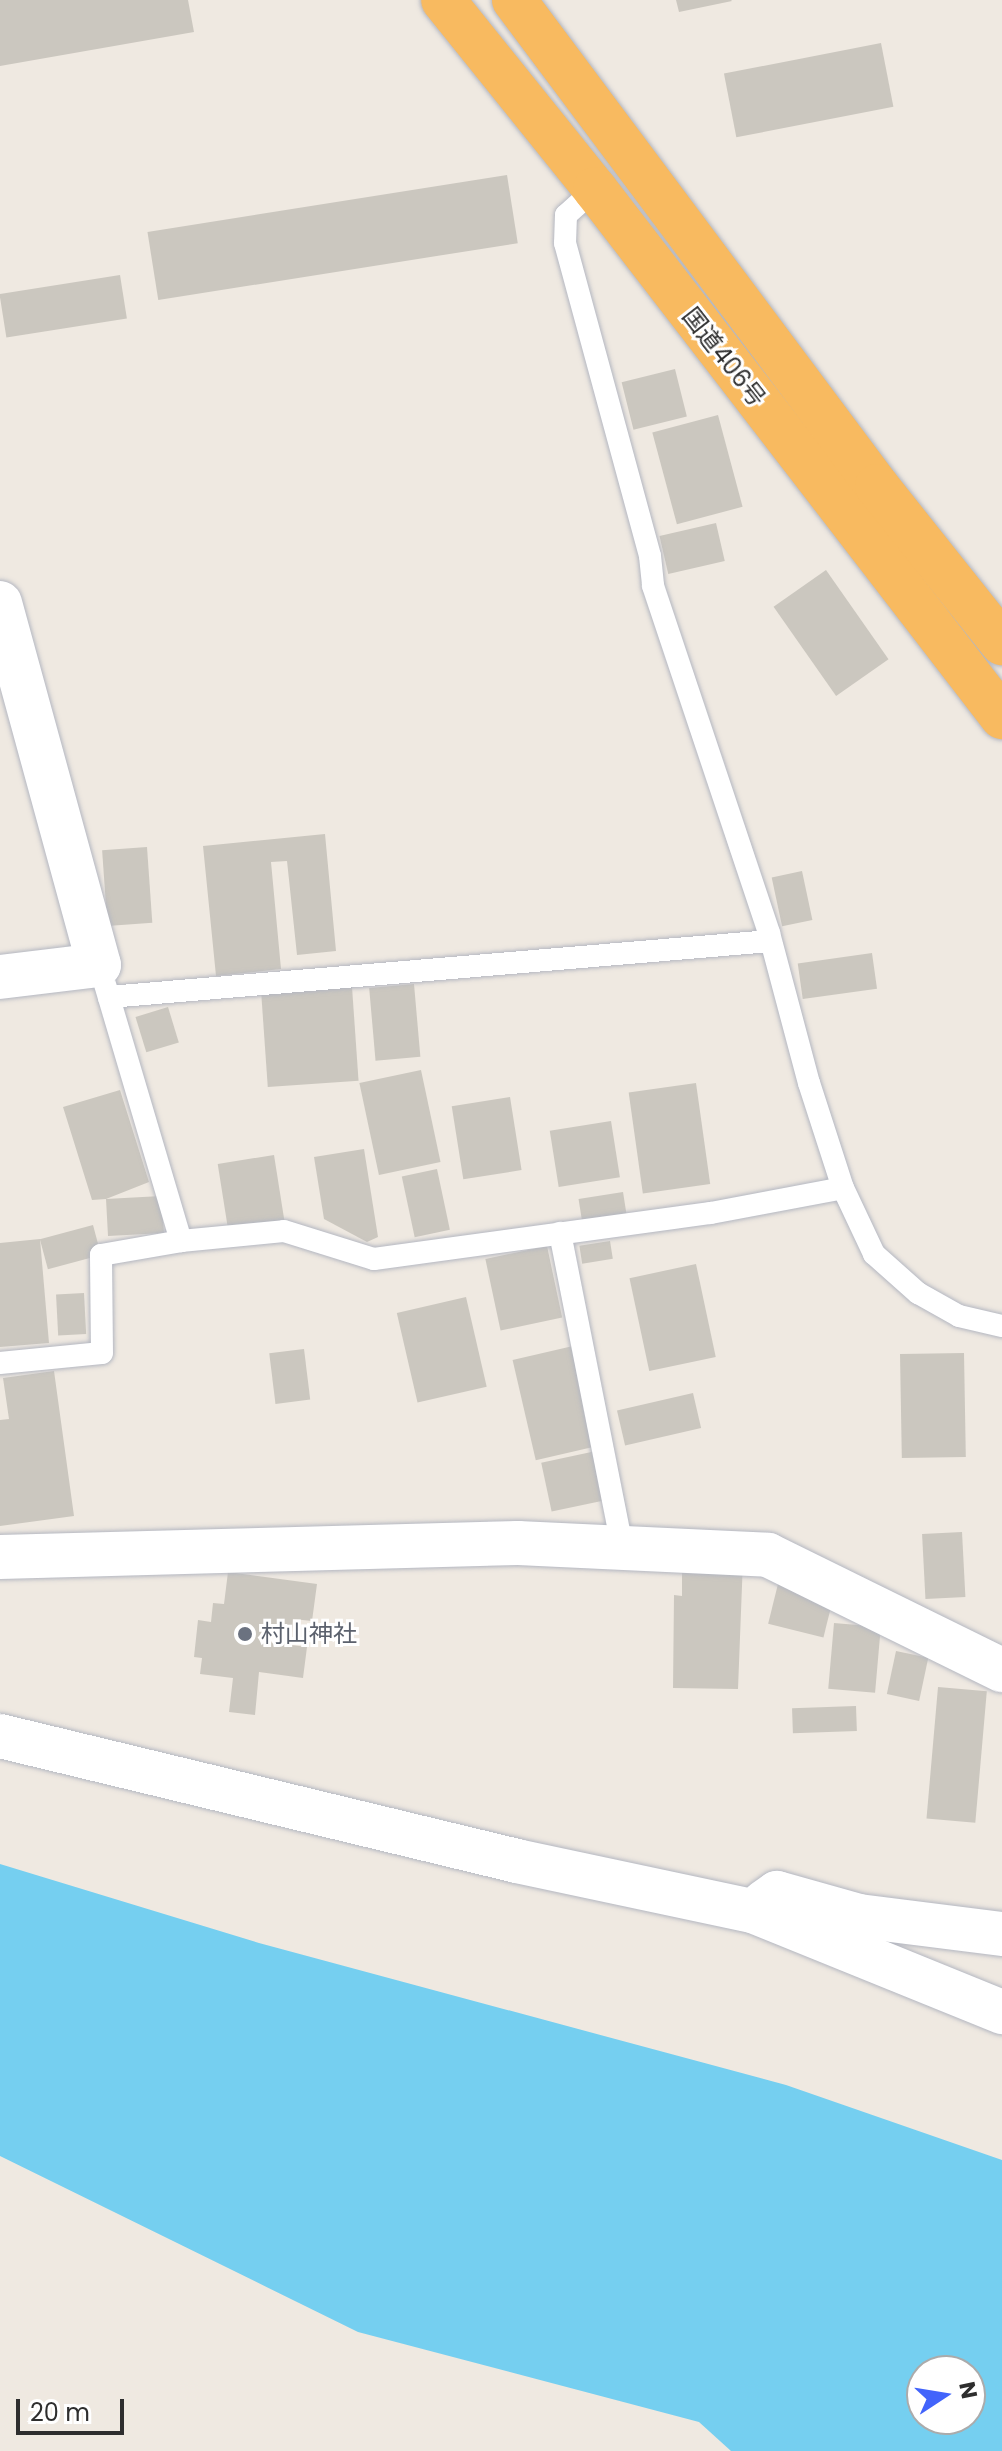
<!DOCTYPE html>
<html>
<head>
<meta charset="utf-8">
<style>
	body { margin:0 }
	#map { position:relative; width:1002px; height:2451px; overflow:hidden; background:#efe9e1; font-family:Poppins,"Noto Sans JP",sans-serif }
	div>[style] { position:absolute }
	.water>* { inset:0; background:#75cff0 }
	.building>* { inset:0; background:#cbc7bf; transform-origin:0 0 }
	.roads { filter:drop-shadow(0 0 2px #b4b7c1) drop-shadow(0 0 2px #b4b7c1) }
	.service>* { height:22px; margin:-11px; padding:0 11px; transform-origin:11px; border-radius:11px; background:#fff }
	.minor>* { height:44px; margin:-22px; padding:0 22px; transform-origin:22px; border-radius:22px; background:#fff }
	.tertiary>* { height:44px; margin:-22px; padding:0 22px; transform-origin:22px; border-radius:22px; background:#fff }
	.trunk>* { height:44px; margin:-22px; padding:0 22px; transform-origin:22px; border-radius:22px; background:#f8ba60 }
	.dots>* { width:22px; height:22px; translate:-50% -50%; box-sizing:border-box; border:4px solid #fff; border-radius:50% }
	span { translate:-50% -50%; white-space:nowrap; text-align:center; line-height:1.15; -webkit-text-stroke:6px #fff; paint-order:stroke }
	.street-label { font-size:24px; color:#2e2e2e }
	.worship-label { font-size:24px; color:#5b616d }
	.left { translate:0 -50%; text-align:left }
	.north { position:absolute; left:906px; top:2355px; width:80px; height:80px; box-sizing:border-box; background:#fff; border:2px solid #ababab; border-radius:50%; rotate:78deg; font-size:22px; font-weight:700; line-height:32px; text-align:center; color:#2e2e2e }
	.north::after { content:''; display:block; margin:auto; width:28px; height:36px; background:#4264fb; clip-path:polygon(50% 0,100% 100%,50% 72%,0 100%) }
	.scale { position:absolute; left:16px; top:2399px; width:108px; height:36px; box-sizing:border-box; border:4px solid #2e2e2e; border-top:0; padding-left:10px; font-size:24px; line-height:28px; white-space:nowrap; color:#2e2e2e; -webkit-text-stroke:6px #fff; paint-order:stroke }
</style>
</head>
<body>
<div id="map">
	<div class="water">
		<div style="clip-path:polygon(evenodd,0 1864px,259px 1943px,786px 2085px,1002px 2160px,1002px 2451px,731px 2451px,699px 2422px,358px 2332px,0 2156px,0 1864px,922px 2371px,970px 2371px,970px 2419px,922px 2419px,922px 2371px)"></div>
	</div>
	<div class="building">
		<div style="clip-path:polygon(0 0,188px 0,194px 32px,0 66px)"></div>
		<div style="clip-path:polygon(676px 0,731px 0,732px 1px,679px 12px)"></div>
		<div style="left:881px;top:43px;width:65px;height:160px;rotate:79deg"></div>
		<div style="left:507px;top:175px;width:69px;height:364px;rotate:81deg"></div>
		<div style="left:120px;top:275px;width:44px;height:122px;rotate:81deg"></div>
		<div style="left:675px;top:369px;width:49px;height:55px;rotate:76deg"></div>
		<div style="left:718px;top:415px;width:95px;height:68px;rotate:75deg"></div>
		<div style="left:716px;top:523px;width:39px;height:58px;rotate:77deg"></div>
		<div style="left:826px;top:570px;width:109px;height:64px;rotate:55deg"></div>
		<div style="clip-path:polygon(325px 834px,336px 951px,297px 955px,287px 861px,271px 862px,281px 969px,216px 976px,203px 846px)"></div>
		<div style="left:147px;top:847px;width:76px;height:45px;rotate:86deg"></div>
		<div style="left:802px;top:871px;width:50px;height:31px;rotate:78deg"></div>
		<div style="left:872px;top:953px;width:36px;height:75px;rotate:82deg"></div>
		<div style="left:414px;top:984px;width:73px;height:45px;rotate:85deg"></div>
		<div style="left:352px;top:987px;width:94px;height:91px;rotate:86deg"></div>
		<div style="left:168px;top:1007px;width:37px;height:34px;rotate:73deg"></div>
		<div style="left:421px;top:1070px;width:94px;height:63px;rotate:78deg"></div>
		<div style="left:696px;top:1083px;width:102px;height:68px;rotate:82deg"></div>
		<div style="clip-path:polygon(120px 1090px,149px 1182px,106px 1199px,161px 1196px,164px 1233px,108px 1236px,106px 1199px,92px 1200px,63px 1107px)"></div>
		<div style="left:510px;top:1097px;width:74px;height:59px;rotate:81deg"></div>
		<div style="left:611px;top:1121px;width:57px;height:62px;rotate:81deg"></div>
		<div style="clip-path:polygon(364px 1149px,378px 1237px,367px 1242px,324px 1219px,314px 1157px)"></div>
		<div style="left:274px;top:1155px;width:66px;height:57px;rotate:81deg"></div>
		<div style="left:437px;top:1169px;width:62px;height:36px;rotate:78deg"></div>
		<div style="left:623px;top:1192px;width:24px;height:45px;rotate:81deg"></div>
		<div style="left:93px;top:1225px;width:31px;height:55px;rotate:75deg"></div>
		<div style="clip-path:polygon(40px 1239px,49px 1343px,0 1347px,0 1243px)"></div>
		<div style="left:610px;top:1241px;width:18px;height:31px;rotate:81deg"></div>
		<div style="left:547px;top:1246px;width:73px;height:63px;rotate:78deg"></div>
		<div style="left:696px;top:1264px;width:95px;height:68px;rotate:78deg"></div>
		<div style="left:84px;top:1293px;width:41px;height:28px;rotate:87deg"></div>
		<div style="left:466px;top:1297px;width:92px;height:71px;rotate:77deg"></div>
		<div style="left:573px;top:1346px;width:103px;height:62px;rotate:77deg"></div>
		<div style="left:304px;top:1349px;width:51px;height:35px;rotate:83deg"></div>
		<div style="left:964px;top:1353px;width:104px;height:64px;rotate:89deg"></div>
		<div style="clip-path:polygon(54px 1371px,74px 1516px,0 1526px,0 1420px,9px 1419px,3px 1378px)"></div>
		<div style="left:693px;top:1393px;width:36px;height:78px;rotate:77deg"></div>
		<div style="left:596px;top:1451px;width:50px;height:56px;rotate:78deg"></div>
		<div style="left:962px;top:1532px;width:65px;height:40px;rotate:87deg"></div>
		<div style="clip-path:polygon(682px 1560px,743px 1560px,738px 1689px,673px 1688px,674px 1595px,682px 1596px)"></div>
		<div style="clip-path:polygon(228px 1572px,317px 1584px,312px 1621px,293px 1619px,292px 1633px,270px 1630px,268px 1642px,307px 1647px,303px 1678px,259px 1672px,255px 1715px,229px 1712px,233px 1678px,200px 1674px,202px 1658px,194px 1657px,198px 1620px,211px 1622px,213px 1603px,224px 1604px)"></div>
		<div style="left:779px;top:1580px;width:57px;height:45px;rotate:14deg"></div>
		<div style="left:834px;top:1623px;width:47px;height:66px;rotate:5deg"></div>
		<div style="left:896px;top:1651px;width:33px;height:44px;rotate:12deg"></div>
		<div style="left:938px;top:1687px;width:49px;height:132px;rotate:5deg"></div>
		<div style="left:856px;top:1706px;width:25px;height:64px;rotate:88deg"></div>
	</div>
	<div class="roads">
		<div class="service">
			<div style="left:595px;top:189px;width:39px;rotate:138deg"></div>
			<div style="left:566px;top:215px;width:28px;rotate:92deg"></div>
			<div style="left:565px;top:243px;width:324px;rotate:74.8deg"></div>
			<div style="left:650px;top:556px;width:30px;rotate:84deg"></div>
			<div style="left:653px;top:586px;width:366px;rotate:71.5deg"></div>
			<div style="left:769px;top:933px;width:155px;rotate:75.1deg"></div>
			<div style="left:809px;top:1083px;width:110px;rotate:72.1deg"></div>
			<div style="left:843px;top:1188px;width:73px;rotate:64.8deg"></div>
			<div style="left:874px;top:1254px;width:59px;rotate:41.6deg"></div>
			<div style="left:918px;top:1293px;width:47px;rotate:29.3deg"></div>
			<div style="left:959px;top:1316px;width:44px;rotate:13.1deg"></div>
			<div style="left:109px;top:997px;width:664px;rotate:-4.84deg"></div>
			<div style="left:560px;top:1233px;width:320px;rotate:78.8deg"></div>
			<div style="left:181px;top:1241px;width:103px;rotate:-5.5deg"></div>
			<div style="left:284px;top:1231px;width:94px;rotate:17.3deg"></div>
			<div style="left:374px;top:1259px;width:340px;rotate:-7.8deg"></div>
			<div style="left:711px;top:1213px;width:134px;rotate:-10.7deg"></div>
			<div style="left:0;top:1363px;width:102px;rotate:-5.6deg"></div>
			<div style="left:102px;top:1353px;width:98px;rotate:-90.6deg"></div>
			<div style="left:101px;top:1255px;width:81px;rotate:-9.9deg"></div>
			<div style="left:181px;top:1241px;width:267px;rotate:-106.5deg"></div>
		</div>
		<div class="minor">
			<div style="left:0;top:603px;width:375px;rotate:74.7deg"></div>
			<div style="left:99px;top:965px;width:100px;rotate:173.1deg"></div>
			<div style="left:0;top:1557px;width:518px;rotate:-1.55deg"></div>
			<div style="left:518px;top:1543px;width:250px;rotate:2.7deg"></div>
			<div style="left:768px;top:1555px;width:261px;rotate:26.2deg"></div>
		</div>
		<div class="tertiary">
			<div style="left:0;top:1736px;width:532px;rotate:13.59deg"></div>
			<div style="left:517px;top:1861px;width:241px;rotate:12deg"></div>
			<div style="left:753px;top:1911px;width:269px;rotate:22.1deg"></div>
			<div style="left:764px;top:1902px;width:16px;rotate:-35deg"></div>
			<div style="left:777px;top:1893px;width:85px;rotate:15.7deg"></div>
			<div style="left:859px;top:1916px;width:144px;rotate:7.2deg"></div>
		</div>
		<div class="trunk">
			<div style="left:443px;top:0;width:243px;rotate:51.2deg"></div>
			<div style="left:595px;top:189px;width:667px;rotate:52.37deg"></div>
			<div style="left:514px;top:0;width:607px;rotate:53.24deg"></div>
			<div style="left:877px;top:486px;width:201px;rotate:51.5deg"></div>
		</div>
	</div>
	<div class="dots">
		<div style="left:245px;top:1634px;background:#6b7280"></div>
	</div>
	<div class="street-label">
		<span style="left:724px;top:357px;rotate:52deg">国道406号</span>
	</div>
	<div class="worship-label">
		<span class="left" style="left:261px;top:1634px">村山神社</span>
	</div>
	<div class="north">N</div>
	<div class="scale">20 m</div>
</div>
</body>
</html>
